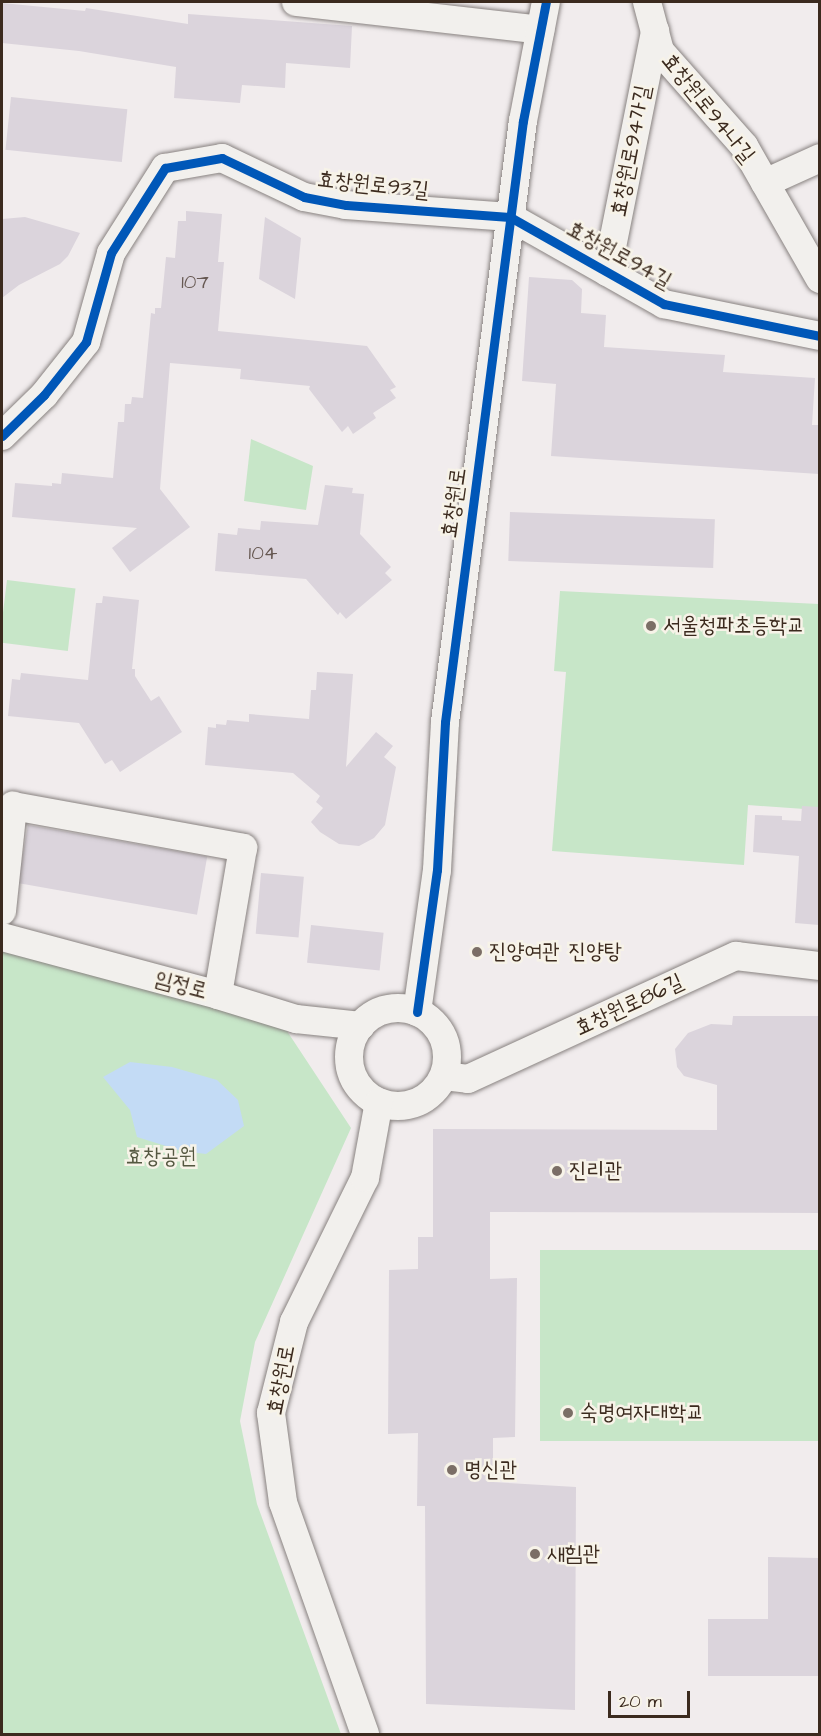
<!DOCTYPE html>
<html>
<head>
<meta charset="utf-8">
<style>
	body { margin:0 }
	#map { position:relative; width:821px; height:1736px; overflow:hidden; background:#f1eced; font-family:"Architects Daughter","Poor Story",sans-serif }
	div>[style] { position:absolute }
	.green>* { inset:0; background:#c7e6c8; transform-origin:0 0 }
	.water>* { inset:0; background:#c3dbf5 }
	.building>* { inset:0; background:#dbd4dc; transform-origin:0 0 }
	.roads { filter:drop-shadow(0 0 2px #888280) drop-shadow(0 0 2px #888280) }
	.minor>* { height:28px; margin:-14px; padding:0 14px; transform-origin:14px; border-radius:14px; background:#f2f0ed }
	.minor>.ring { margin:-14px; padding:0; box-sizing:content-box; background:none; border:28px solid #f2f0ed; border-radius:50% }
	.cycleway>* { height:9px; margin:-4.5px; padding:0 4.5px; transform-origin:4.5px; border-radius:4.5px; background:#0057b8 }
	.dots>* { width:16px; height:16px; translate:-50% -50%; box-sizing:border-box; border:3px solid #f7f3e8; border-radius:50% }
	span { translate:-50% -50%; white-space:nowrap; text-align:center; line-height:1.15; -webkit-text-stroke:5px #f7f3e8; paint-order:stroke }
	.number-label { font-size:20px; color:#665852 }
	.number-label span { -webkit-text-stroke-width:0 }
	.street-label { font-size:22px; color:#3b2a1e }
	.poi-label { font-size:22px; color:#3b2a1e }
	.left { translate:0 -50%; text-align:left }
	.park-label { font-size:22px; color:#555841 }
	.frame { position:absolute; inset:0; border:3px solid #3b2a1e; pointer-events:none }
	.scale { position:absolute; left:608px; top:1691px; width:82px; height:27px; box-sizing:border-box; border:3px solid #3b2a1e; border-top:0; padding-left:8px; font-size:18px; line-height:21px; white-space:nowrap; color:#3b2a1e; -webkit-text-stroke:4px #f7f3e8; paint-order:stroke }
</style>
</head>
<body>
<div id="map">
	<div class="green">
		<div style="clip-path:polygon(251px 439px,313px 466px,306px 510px,244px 501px)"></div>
		<div style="left:7px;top:580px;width:69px;height:63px;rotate:7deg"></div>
		<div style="clip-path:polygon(560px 591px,819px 604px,819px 810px,748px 805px,744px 865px,552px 851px,566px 672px,554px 671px)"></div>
		<div style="clip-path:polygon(2px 943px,151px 985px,287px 1031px,351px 1128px,255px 1342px,240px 1421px,257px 1504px,341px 1734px,2px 1734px)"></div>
		<div style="left:540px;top:1250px;width:279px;height:191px"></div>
	</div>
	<div class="water">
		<div style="clip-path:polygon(130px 1062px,172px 1067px,217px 1080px,238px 1100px,244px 1126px,206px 1154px,182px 1151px,137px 1137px,130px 1110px,103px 1077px)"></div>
	</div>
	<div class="building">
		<div style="clip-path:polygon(2px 3px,85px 11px,86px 8px,188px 24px,188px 14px,352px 26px,350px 68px,286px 63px,285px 88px,242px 85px,240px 103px,174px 98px,176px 67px,79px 51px,2px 43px)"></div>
		<div style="left:11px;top:97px;width:117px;height:53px;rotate:6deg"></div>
		<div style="clip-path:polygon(186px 211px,222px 214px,218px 262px,224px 262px,218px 331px,367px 346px,396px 387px,390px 390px,396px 398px,373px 413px,376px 418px,353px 434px,348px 426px,342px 432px,309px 389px,310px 386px,240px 379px,241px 369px,170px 363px,160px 489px,190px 527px,130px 572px,112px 548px,137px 528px,12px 517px,15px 483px,52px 486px,52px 483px,61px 484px,62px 473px,113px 478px,118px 422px,124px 422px,125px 404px,131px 404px,132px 397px,143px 398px,151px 313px,155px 314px,155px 308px,161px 308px,166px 257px,175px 258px,178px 221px,186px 221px)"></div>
		<div style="clip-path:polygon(25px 217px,80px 233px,68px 256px,60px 264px,19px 285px,2px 298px,2px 219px)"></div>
		<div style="clip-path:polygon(265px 217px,301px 238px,295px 299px,259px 279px)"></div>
		<div style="clip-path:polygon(529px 277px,572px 280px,582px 289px,581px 313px,606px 315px,604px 347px,725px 355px,723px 372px,815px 378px,812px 425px,819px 425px,819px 474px,551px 456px,556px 384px,522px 381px)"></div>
		<div style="clip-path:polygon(325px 485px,353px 488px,352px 493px,364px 494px,360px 534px,391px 567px,385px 573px,392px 580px,346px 619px,340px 612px,338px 615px,306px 579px,215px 571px,218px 533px,237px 535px,238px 528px,260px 530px,261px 521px,318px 525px)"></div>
		<div style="left:510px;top:512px;width:205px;height:49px;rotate:2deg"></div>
		<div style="clip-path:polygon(103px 596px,139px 600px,132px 669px,135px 669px,135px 676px,151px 701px,159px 696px,182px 732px,120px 772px,112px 760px,105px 764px,79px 723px,8px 716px,12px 679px,20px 680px,21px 673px,88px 680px,96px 603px,102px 603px)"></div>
		<div style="clip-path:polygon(317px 672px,353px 674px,346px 767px,376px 732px,393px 746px,384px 757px,396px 767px,385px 825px,374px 838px,359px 846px,339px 844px,320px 832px,311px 822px,323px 808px,316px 802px,320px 796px,293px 773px,205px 765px,208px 727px,216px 728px,216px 724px,226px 725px,227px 720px,249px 722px,249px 714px,309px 719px,311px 690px,316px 690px)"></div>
		<div style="clip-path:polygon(802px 806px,819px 807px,819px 925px,795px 923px,799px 856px,753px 852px,755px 815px,782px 816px,782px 820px,801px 821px)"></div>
		<div style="left:28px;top:825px;width:182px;height:59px;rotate:10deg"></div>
		<div style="left:261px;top:873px;width:43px;height:61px;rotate:5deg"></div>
		<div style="left:311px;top:925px;width:73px;height:38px;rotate:6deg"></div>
		<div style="clip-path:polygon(733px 1016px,819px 1016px,819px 1213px,490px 1212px,490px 1279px,517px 1278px,515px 1437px,493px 1438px,493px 1482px,576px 1487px,575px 1710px,426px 1704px,425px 1506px,417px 1506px,418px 1433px,388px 1434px,389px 1270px,418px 1269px,418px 1237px,433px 1237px,433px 1129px,717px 1130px,717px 1085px,684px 1076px,677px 1067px,675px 1049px,688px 1033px,711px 1024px,732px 1025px)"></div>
		<div style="clip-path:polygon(768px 1557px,819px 1558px,819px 1676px,708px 1676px,708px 1619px,768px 1619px)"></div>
	</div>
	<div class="roads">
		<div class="minor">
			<div style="left:296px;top:2px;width:246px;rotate:6.5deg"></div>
			<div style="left:647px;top:2px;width:51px;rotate:75.1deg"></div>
			<div style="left:660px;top:51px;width:127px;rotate:48.5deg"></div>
			<div style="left:744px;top:146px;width:153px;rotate:60.3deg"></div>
			<div style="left:765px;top:183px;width:60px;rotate:-24.4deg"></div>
			<div style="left:607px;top:272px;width:246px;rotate:-78.7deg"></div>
			<div style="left:2px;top:436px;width:59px;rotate:-44.3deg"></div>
			<div style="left:44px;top:395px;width:68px;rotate:-51.6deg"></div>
			<div style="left:86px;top:342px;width:92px;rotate:-74.3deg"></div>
			<div style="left:111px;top:253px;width:101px;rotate:-57.6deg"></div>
			<div style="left:165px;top:168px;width:58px;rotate:-10deg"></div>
			<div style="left:222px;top:158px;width:91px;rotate:25.4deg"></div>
			<div style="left:304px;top:197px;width:43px;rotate:10.8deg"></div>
			<div style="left:346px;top:205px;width:164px;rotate:4.2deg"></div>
			<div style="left:510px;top:217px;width:177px;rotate:29.5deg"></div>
			<div style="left:664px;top:304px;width:159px;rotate:11.6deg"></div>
			<div style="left:2px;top:911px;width:106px;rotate:-84deg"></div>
			<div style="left:13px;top:806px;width:234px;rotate:10.3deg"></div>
			<div style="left:243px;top:848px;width:149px;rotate:99.7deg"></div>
			<div style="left:2px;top:937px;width:224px;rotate:15deg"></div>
			<div style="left:218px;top:995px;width:82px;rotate:17.1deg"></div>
			<div style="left:296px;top:1019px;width:65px;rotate:6.1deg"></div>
			<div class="ring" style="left:349px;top:1008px;width:70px;height:70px"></div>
			<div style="left:417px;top:1012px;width:143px;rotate:-82deg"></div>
			<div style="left:437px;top:870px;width:148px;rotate:-86.9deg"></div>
			<div style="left:445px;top:722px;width:606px;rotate:-82.61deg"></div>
			<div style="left:523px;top:121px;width:121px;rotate:-79.1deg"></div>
			<div style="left:444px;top:1076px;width:24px;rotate:7deg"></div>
			<div style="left:468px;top:1079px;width:295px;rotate:-24.7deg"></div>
			<div style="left:736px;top:956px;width:85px;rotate:6.8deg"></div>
			<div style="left:365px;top:1734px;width:246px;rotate:-109.5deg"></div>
			<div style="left:283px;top:1502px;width:90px;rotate:-97.7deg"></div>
			<div style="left:271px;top:1413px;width:94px;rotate:-75.8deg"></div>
			<div style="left:294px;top:1322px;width:161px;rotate:-63.8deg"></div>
			<div style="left:365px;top:1178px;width:77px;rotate:-79.6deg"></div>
		</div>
	</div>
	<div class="cycleway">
		<div style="left:2px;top:436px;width:59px;rotate:-44.3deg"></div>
		<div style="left:44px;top:395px;width:68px;rotate:-51.6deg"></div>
		<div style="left:86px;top:342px;width:92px;rotate:-74.3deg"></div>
		<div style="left:111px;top:253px;width:101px;rotate:-57.6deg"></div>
		<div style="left:165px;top:168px;width:58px;rotate:-10deg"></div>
		<div style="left:222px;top:158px;width:91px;rotate:25.4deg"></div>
		<div style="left:304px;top:197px;width:43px;rotate:10.8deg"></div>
		<div style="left:346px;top:205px;width:164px;rotate:4.2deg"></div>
		<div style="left:510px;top:217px;width:177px;rotate:29.5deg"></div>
		<div style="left:664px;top:304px;width:159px;rotate:11.6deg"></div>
		<div style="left:417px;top:1012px;width:143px;rotate:-82deg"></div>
		<div style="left:437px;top:870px;width:148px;rotate:-86.9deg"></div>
		<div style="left:445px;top:722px;width:606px;rotate:-82.61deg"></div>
		<div style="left:523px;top:121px;width:121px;rotate:-79.1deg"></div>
	</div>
	<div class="dots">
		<div style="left:651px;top:626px;background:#7b6e66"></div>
		<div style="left:477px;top:952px;background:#7b6e66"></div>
		<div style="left:557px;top:1171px;background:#7b6e66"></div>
		<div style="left:568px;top:1413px;background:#7b6e66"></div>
		<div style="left:452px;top:1470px;background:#7b6e66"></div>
		<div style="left:535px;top:1554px;background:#7b6e66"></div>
	</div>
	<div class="number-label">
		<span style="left:195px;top:282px">107</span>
		<span style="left:263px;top:553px">104</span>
	</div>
	<div class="street-label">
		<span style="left:708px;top:108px;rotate:51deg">효창원로94나길</span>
		<span style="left:631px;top:151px;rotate:-79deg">효창원로94가길</span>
		<span style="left:373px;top:185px;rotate:6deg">효창원로93길</span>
		<span style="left:619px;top:255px;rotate:29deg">효창원로94길</span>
		<span style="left:454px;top:503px;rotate:-82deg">효창원로</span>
		<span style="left:181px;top:985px;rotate:15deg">임정로</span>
		<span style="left:629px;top:1005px;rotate:-25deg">효창원로86길</span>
		<span style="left:281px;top:1380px;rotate:-79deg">효창원로</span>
	</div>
	<div class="poi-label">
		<span class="left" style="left:663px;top:626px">서울청파초등학교</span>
		<span class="left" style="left:489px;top:952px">진양여관 진양탕</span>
		<span class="left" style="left:569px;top:1171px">진리관</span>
		<span class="left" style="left:580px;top:1413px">숙명여자대학교</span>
		<span class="left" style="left:464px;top:1470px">명신관</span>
		<span class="left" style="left:547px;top:1554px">새힘관</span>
	</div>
	<div class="park-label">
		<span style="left:161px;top:1157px">효창공원</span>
	</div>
	<div class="frame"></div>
	<div class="scale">20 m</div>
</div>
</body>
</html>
